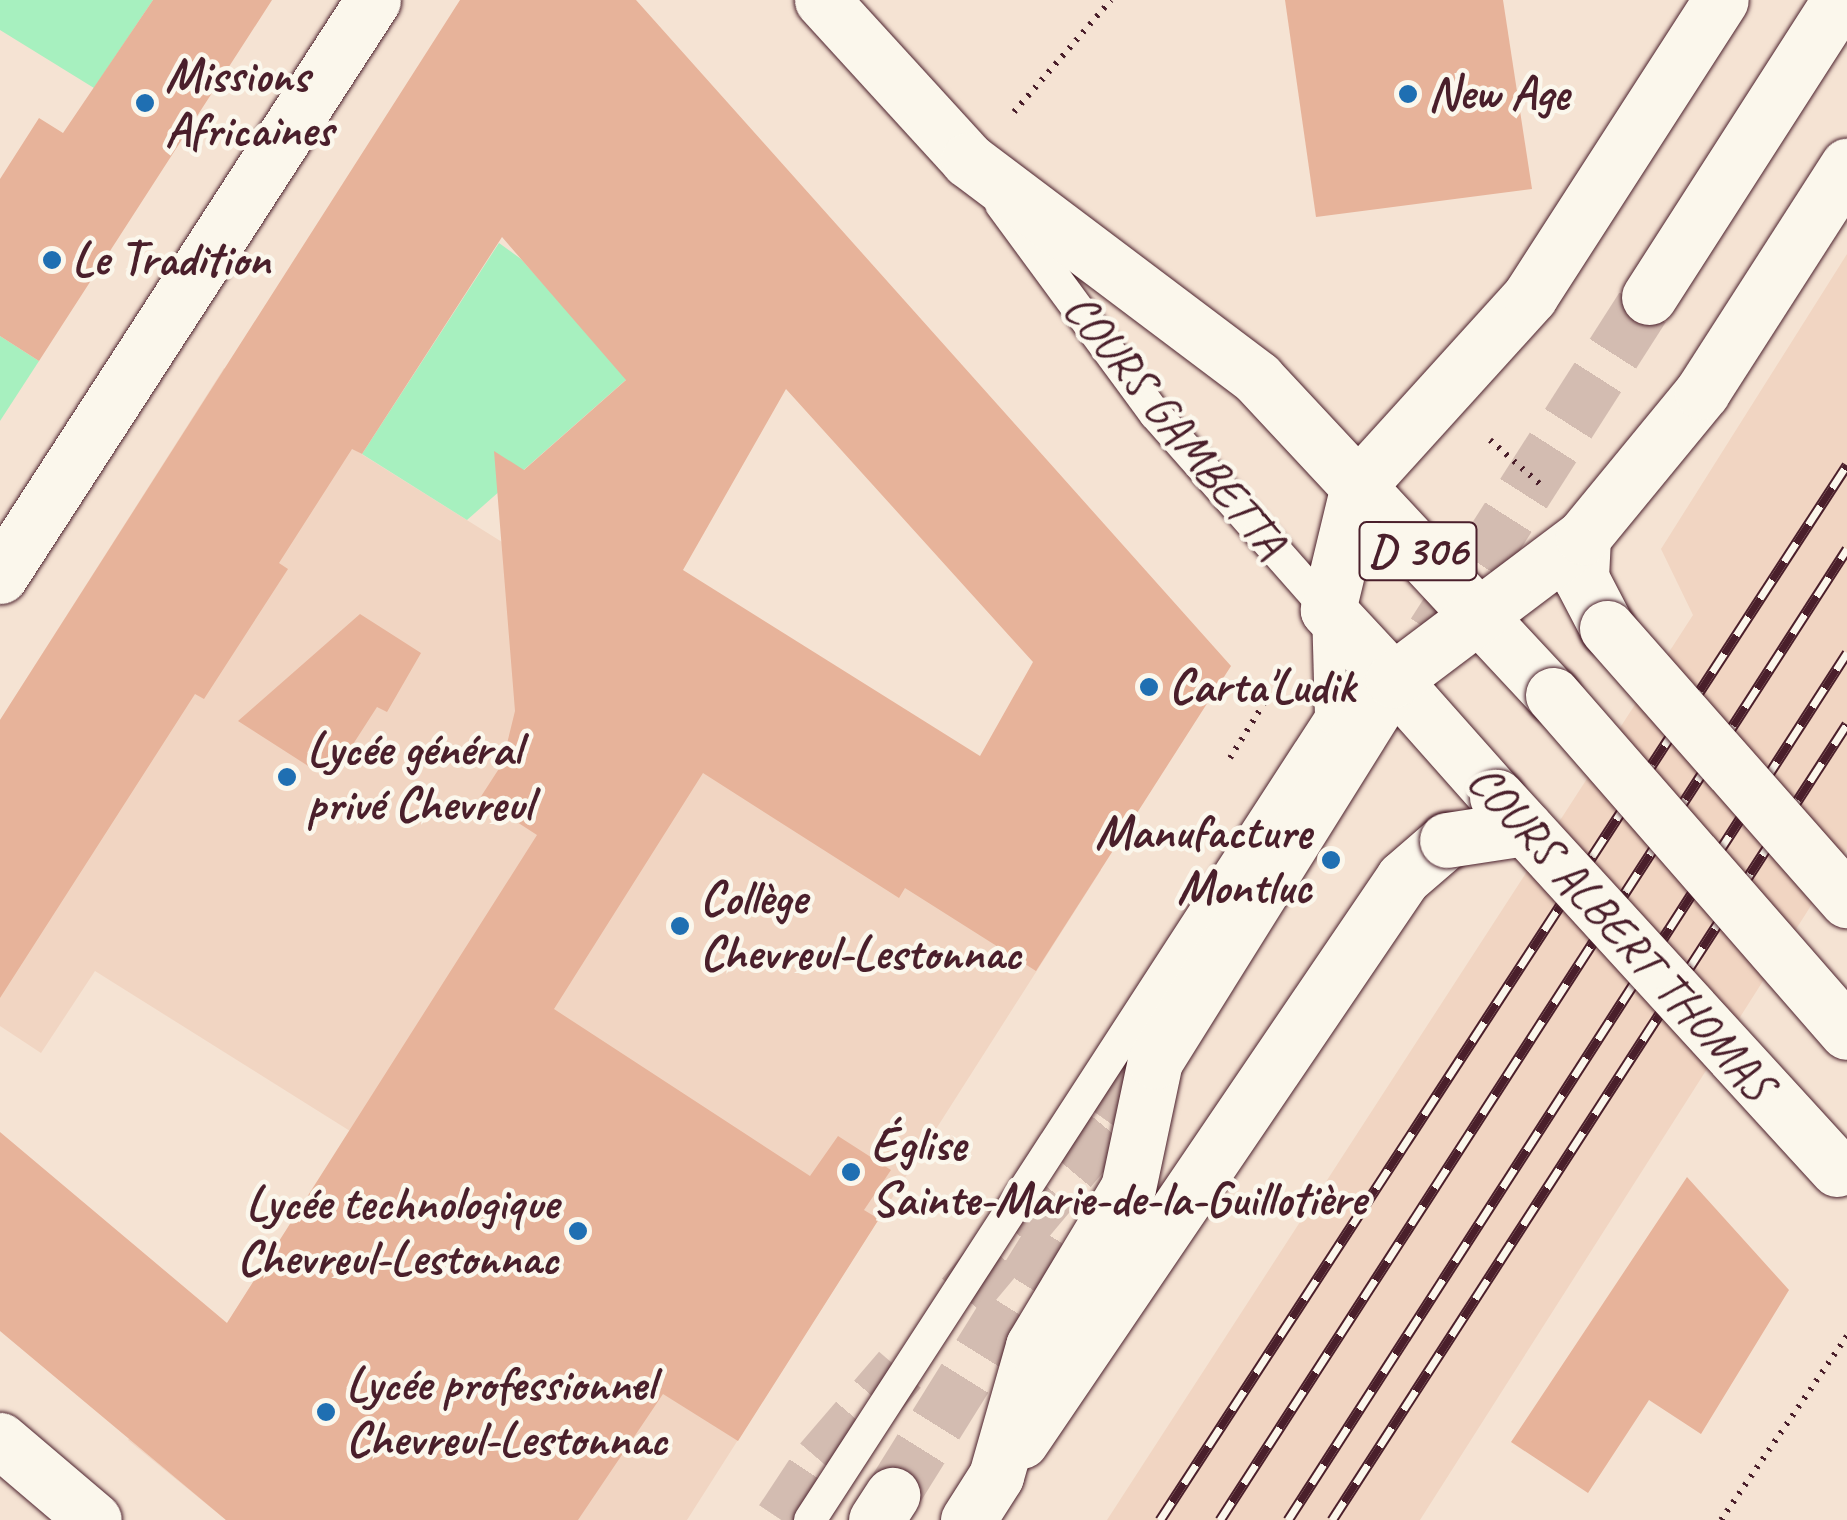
<!DOCTYPE html>
<html>
<head>
<meta charset="utf-8">
<style>
	body { margin:0 }
	#map { position:relative; width:1847px; height:1520px; overflow:hidden; background:#f5e3d3; font-family:Caveat,sans-serif }
	div>[style] { position:absolute }
	.built>* { inset:0; background:#f1d5c2 }
	.green>* { inset:0; background:#a7f0bf }
	.building>* { inset:0; background:#e7b39a }
	.primary-tunnel>* { height:55px; margin-top:-27.5px; transform-origin:0; background:repeating-linear-gradient(90deg,#d3bcb1 0 55px,transparent 0 83px) }
	.path>* { height:6px; margin-top:-3px; transform-origin:0; background:repeating-linear-gradient(90deg,#4a1f2b 0 2.5px,transparent 0 10.5px) }
	.roads { filter:drop-shadow(0 0 2px #4a1f2b) drop-shadow(0 0 2px #4a1f2b) }
	.lane>* { height:32px; margin:-16px; padding:0 16px; transform-origin:16px; border-radius:16px; background:#fbf7ec }
	.street>* { height:55px; margin:-27.5px; padding:0 27.5px; transform-origin:27.5px; border-radius:27.5px; background:#fbf7ec }
	.secondary>* { height:55px; margin:-27.5px; padding:0 27.5px; transform-origin:27.5px; border-radius:27.5px; background:#fbf7ec }
	.primary>* { height:55px; margin:-27.5px; padding:0 27.5px; transform-origin:27.5px; border-radius:27.5px; background:#fbf7ec }
	.rail>* { height:11px; margin-top:-5.5px; transform-origin:0; background:repeating-linear-gradient(90deg,#fbf7ec 0 22px,#4a1f2b 0 44px); box-sizing:border-box; border-block:2px solid #4a1f2b }
	.bridges { filter:drop-shadow(0 0 2px #4a1f2b) drop-shadow(0 0 2px #4a1f2b) }
	.secondary-bridge>* { height:55px; margin:-27.5px; padding:0 27.5px; transform-origin:27.5px; border-radius:27.5px; background:#fbf7ec }
	.primary-bridge>* { height:55px; margin:-27.5px; padding:0 27.5px; transform-origin:27.5px; border-radius:27.5px; background:#fbf7ec }
	.dots>* { width:28px; height:28px; translate:-50% -50%; box-sizing:border-box; border:5px solid #fbf7ec; border-radius:50% }
	span { translate:-50% -50%; white-space:nowrap; text-align:center; line-height:1.15; -webkit-text-stroke:9px #fbf7ec; paint-order:stroke }
	.shield-label span { padding:2px 8px; background:#fbf7ec; border:2px solid; border-radius:8px; -webkit-text-stroke-width:0 }
	.shield-label { font-size:45px; color:#4a1f2b; font-weight:700 }
	.poi-label { font-size:48px; color:#4a1f2b; font-weight:700 }
	.left { translate:0 -50%; text-align:left }
	.right { translate:-100% -50%; text-align:right }
	.street-label { font-size:48px; color:#4a1f2b }
</style>
</head>
<body>
<div id="map">
	<div class="built">
		<div style="clip-path:polygon(1847px 254px,1847px 849px,1420px 1520px,1107px 1520px,1693px 615px,1661px 549px)"></div>
		<div style="clip-path:polygon(224px 368px,585px 594px,964px 785px,1101px 870px,687px 1520px,226px 1520px,128px 1440px,227px 1323px,350px 1131px,95px 971px,41px 1053px,0 1026px,0 720px)"></div>
	</div>
	<div class="green">
		<div style="clip-path:polygon(0 0,153px 0,94px 88px,0 30px)"></div>
		<div style="clip-path:polygon(499px 243px,521px 259px,628px 378px,467px 520px,362px 454px)"></div>
		<div style="clip-path:polygon(0 336px,39px 361px,0 421px)"></div>
	</div>
	<div class="building">
		<div style="clip-path:polygon(153px 0,272px 0,39px 361px,0 336px,0 179px,39px 118px,63px 133px)"></div>
		<div style="clip-path:polygon(evenodd,460px 0,636px 0,1231px 666px,1036px 971px,905px 888px,899px 898px,703px 773px,554px 1009px,810px 1176px,838px 1136px,891px 1170px,864px 1210px,879px 1219px,738px 1441px,663px 1394px,578px 1520px,226px 1520px,0 1331px,0 1132px,227px 1323px,537px 835px,480px 798px,502px 764px,515px 711px,494px 451px,524px 470px,626px 380px,502px 237px,362px 454px,352px 449px,279px 563px,288px 569px,204px 699px,195px 694px,0 998px,0 720px,460px 0,786px 389px,1033px 662px,980px 756px,683px 570px,786px 389px)"></div>
		<div style="clip-path:polygon(1285px 0,1503px 0,1532px 189px,1316px 217px)"></div>
		<div style="clip-path:polygon(360px 614px,421px 653px,387px 712px,377px 707px,330px 780px,238px 721px)"></div>
		<div style="clip-path:polygon(1687px 1177px,1789px 1290px,1701px 1434px,1649px 1400px,1588px 1493px,1511px 1442px)"></div>
	</div>
	<div class="primary-tunnel">
		<div style="left:1434px;top:633px;width:399px;rotate:-57.4deg"></div>
		<div style="left:963px;top:1296px;width:227px;rotate:-50deg"></div>
		<div style="left:1109px;top:1122px;width:86px;rotate:-54.5deg"></div>
		<div style="left:892px;top:1495px;width:322px;rotate:-58.1deg"></div>
		<div style="left:782px;top:1520px;width:71px;rotate:-56.5deg"></div>
		<div style="left:821px;top:1461px;width:121px;rotate:-49.3deg"></div>
	</div>
	<div class="path">
		<div style="left:1014px;top:112px;width:148px;rotate:-49.1deg"></div>
		<div style="left:1490px;top:440px;width:68px;rotate:41.4deg"></div>
		<div style="left:1230px;top:758px;width:78px;rotate:-58.2deg"></div>
		<div style="left:1721px;top:1520px;width:223px;rotate:-55.6deg"></div>
	</div>
	<div class="roads">
		<div class="lane">
			<div style="left:810px;top:1520px;width:957px;rotate:-57.02deg"></div>
			<div style="left:1331px;top:717px;width:107px;rotate:-91.6deg"></div>
			<div style="left:1328px;top:610px;width:261px;rotate:-131.4deg"></div>
			<div style="left:1155px;top:414px;width:260px;rotate:-126.3deg"></div>
		</div>
		<div class="street">
			<div style="left:0;top:576px;width:686px;rotate:-57.07deg"></div>
			<div style="left:1393px;top:680px;width:96px;rotate:-132.9deg"></div>
			<div style="left:1328px;top:610px;width:128px;rotate:-76.4deg"></div>
			<div style="left:1358px;top:486px;width:256px;rotate:-47.8deg"></div>
			<div style="left:1530px;top:296px;width:352px;rotate:-57.2deg"></div>
			<div style="left:0;top:1440px;width:123px;rotate:40.4deg"></div>
		</div>
		<div class="secondary">
			<div style="left:1393px;top:680px;width:157px;rotate:48.4deg"></div>
		</div>
		<div class="primary">
			<div style="left:822px;top:0;width:217px;rotate:47.6deg"></div>
			<div style="left:968px;top:160px;width:362px;rotate:37deg"></div>
			<div style="left:1257px;top:378px;width:434px;rotate:47deg"></div>
			<div style="left:1649px;top:297px;width:353px;rotate:-57.3deg"></div>
			<div style="left:1583px;top:537px;width:41px;rotate:92.8deg"></div>
			<div style="left:1581px;top:578px;width:56px;rotate:62.5deg"></div>
			<div style="left:1021px;top:1441px;width:680px;rotate:-55.84deg"></div>
			<div style="left:1403px;top:878px;width:58px;rotate:-40.8deg"></div>
			<div style="left:876px;top:1520px;width:30px;rotate:-57deg"></div>
			<div style="left:968px;top:1520px;width:52px;rotate:-57.5deg"></div>
			<div style="left:996px;top:1476px;width:135px;rotate:-74.1deg"></div>
			<div style="left:1033px;top:1346px;width:184px;rotate:-59deg"></div>
			<div style="left:1128px;top:1188px;width:130px;rotate:-78deg"></div>
			<div style="left:1155px;top:1061px;width:449px;rotate:-58deg"></div>
			<div style="left:1393px;top:680px;width:238px;rotate:-37deg"></div>
			<div style="left:1583px;top:537px;width:188px;rotate:-50.6deg"></div>
			<div style="left:1702px;top:392px;width:269px;rotate:-57.3deg"></div>
		</div>
	</div>
	<div class="rail">
		<div style="left:1160px;top:1520px;width:1259px;rotate:-56.93deg"></div>
		<div style="left:1220px;top:1520px;width:1156px;rotate:-57.15deg"></div>
		<div style="left:1288px;top:1520px;width:1032px;rotate:-57.19deg"></div>
		<div style="left:1332px;top:1520px;width:948px;rotate:-57.1deg"></div>
	</div>
	<div class="bridges">
		<div class="secondary-bridge">
			<div style="left:1497px;top:797px;width:504px;rotate:47.57deg"></div>
		</div>
		<div class="primary-bridge">
			<div style="left:1607px;top:628px;width:363px;rotate:48.6deg"></div>
			<div style="left:1553px;top:695px;width:447px;rotate:48.9deg"></div>
			<div style="left:1447px;top:840px;width:79px;rotate:-8.7deg"></div>
		</div>
	</div>
	<div class="dots">
		<div style="left:1408px;top:94px;background:#1f6fb2"></div>
		<div style="left:145px;top:103px;background:#1f6fb2"></div>
		<div style="left:52px;top:260px;background:#1f6fb2"></div>
		<div style="left:1149px;top:687px;background:#1f6fb2"></div>
		<div style="left:287px;top:777px;background:#1f6fb2"></div>
		<div style="left:1331px;top:860px;background:#1f6fb2"></div>
		<div style="left:680px;top:926px;background:#1f6fb2"></div>
		<div style="left:851px;top:1172px;background:#1f6fb2"></div>
		<div style="left:578px;top:1231px;background:#1f6fb2"></div>
		<div style="left:326px;top:1412px;background:#1f6fb2"></div>
	</div>
	<div class="shield-label">
		<span style="left:1418px;top:551px">D 306</span>
	</div>
	<div class="poi-label">
		<span class="left" style="left:165px;top:103px">Missions<br>Africaines</span>
		<span class="left" style="left:1428px;top:94px">New Age</span>
		<span class="left" style="left:72px;top:260px">Le Tradition</span>
		<span class="left" style="left:1169px;top:687px">Carta'Ludik</span>
		<span class="left" style="left:307px;top:777px">Lycée général<br>privé Chevreul</span>
		<span class="right" style="left:1311px;top:860px">Manufacture<br>Montluc</span>
		<span class="left" style="left:700px;top:926px">Collège<br>Chevreul-Lestonnac</span>
		<span class="left" style="left:871px;top:1172px">Église<br>Sainte-Marie-de-la-Guillotière</span>
		<span class="right" style="left:558px;top:1231px">Lycée technologique<br>Chevreul-Lestonnac</span>
		<span class="left" style="left:346px;top:1412px">Lycée professionnel<br>Chevreul-Lestonnac</span>
	</div>
	<div class="street-label">
		<span style="left:1175px;top:425px;rotate:51deg">COURS GAMBETTA</span>
		<span style="left:1621px;top:932px;rotate:48deg">COURS ALBERT THOMAS</span>
	</div>
</div>
</body>
</html>
